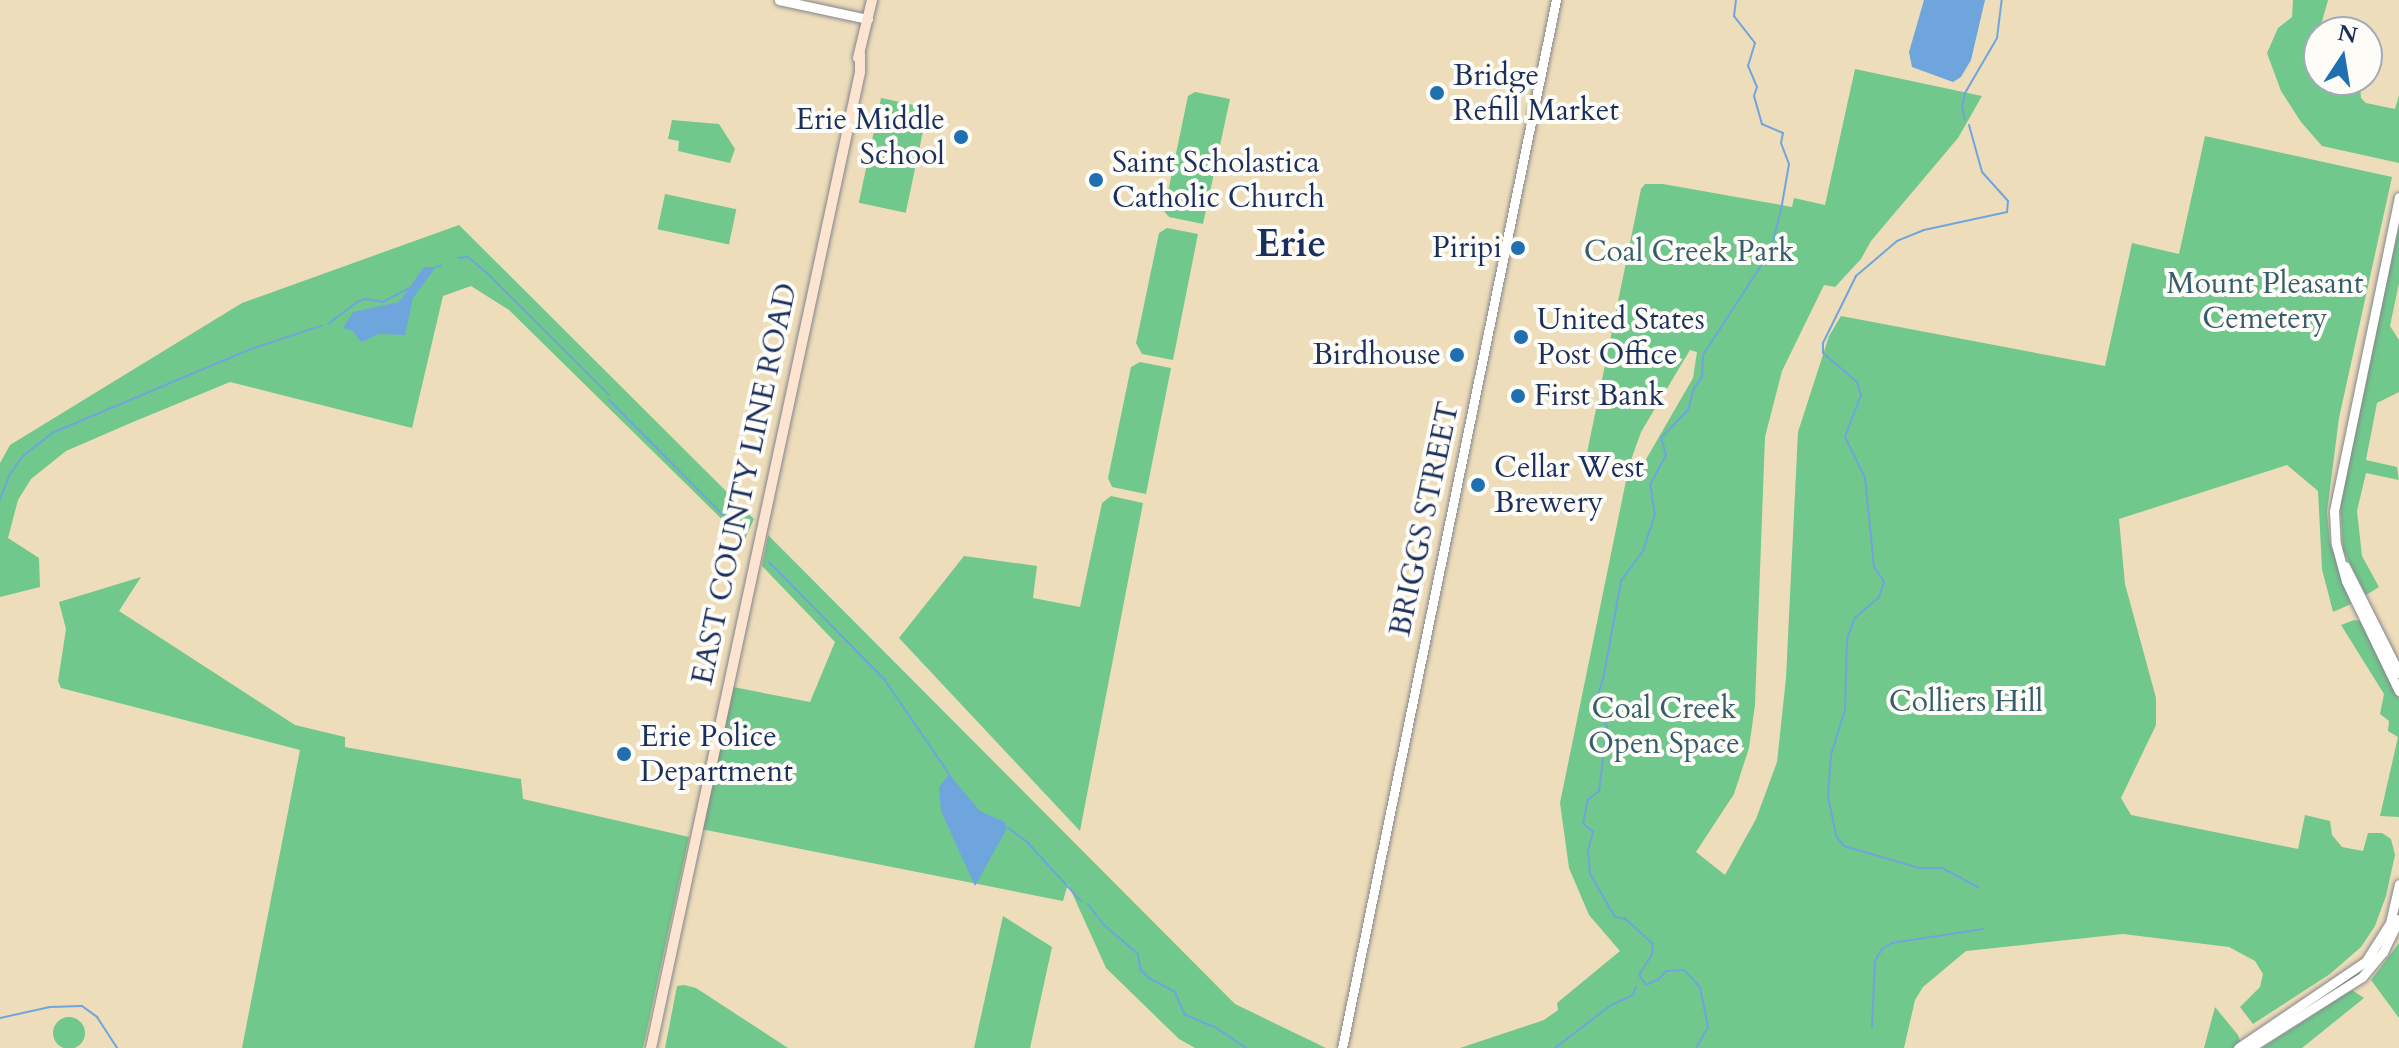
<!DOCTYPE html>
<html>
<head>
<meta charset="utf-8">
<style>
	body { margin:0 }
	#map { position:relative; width:2399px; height:1048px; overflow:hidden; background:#eeddba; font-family:Cardo,serif }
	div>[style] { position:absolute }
	.green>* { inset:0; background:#71c88c; transform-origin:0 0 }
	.round { border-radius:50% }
	.water>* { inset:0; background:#6fa5dd }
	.stream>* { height:2px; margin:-1px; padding:0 1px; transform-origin:1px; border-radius:1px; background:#6fa5dd }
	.roads { filter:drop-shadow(0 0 2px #84868c) drop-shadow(0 0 2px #84868c) }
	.tertiary>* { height:9px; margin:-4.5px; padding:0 4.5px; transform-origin:4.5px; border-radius:4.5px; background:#fff }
	.secondary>* { height:10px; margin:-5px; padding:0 5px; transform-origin:5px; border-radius:5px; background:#fde4d0 }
	.dots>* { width:22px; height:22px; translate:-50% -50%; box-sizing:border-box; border:4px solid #fdfcf7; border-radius:50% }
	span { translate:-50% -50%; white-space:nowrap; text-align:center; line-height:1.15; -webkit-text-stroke:8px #fdfcf7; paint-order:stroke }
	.poi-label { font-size:30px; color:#1b2f5e }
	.left { translate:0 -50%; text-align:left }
	.right { translate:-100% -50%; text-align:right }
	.park-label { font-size:30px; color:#355d6c }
	.street-label { font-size:30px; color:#1b2f5e }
	.district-label { font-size:38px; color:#1b2f5e; font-weight:700 }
	.north { position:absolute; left:2303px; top:16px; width:80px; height:80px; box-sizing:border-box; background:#fdfcf7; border:2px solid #a3aaba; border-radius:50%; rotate:12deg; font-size:22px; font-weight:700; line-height:32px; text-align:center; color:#1b2f5e }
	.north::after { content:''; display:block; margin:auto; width:28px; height:36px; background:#1f6fb2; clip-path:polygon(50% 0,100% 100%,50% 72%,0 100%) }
</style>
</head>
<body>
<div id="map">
	<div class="green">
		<div style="clip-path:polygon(2293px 0,2328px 0,2313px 54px,2319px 56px,2319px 80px,2345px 80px,2360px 86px,2361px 98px,2366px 103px,2395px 109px,2399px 95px,2399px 163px,2322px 146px,2301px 122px,2281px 91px,2267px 53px,2278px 28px,2292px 17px)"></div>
		<div style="clip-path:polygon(1855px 69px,1982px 96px,1958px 138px,1871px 241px,1861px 259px,1835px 287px,1824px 285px,1782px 371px,1765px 437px,1755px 705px,1749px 748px,1734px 794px,1696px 852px,1725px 875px,1756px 819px,1777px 762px,1786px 678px,1798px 432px,1829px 336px,1841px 316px,2105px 366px,2132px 243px,2179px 254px,2205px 136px,2392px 177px,2339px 418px,2327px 512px,2330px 543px,2351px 604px,2333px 612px,2322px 569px,2318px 491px,2287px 465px,2119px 519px,2125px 584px,2156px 698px,2156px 725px,2121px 798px,2131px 815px,2298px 849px,2305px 815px,2330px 821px,2332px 835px,2342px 847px,2363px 851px,2368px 833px,2382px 833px,2391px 839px,2395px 855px,2386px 896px,2375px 926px,2361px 947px,2330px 974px,2253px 1024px,2240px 1007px,2260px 987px,2263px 974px,2255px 961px,2229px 947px,2123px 934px,1966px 951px,1923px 987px,1915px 1000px,1904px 1048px,1460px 1048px,1544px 1020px,1558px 1010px,1557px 1003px,1620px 951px,1589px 915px,1569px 868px,1560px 803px,1629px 466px,1641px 468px,1693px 378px,1697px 352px,1690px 350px,1641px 432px,1630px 463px,1587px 453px,1641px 189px,1645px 184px,1663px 184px,1792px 207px,1794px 198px,1825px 205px)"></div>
		<div style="clip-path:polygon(1195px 92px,1230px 99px,1203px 224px,1169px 217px,1164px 211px,1188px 96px)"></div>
		<div style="left:881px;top:98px;width:48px;height:107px;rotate:12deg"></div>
		<div style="clip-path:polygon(672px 120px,719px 124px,735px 149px,730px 163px,678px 151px,679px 141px,668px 139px)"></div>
		<div style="left:665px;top:194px;width:73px;height:36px;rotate:12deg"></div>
		<div style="clip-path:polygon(459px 225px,754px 519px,744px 541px,509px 310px,471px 286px,443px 296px,412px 428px,230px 382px,133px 422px,66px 451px,31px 479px,18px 500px,8px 538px,39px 558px,40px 587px,0 597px,0 463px,10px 445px,242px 303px)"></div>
		<div style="clip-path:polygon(2399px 226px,2399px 283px,2390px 326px,2399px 340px,2399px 392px,2377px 403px,2366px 460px,2397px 467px,2399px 480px,2366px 473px,2357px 511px,2362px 556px,2379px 587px,2366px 595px,2343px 550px,2340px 498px)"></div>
		<div style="clip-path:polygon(1167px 228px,1198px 234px,1173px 360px,1142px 354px,1136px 343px,1159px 233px)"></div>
		<div style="clip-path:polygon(1140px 362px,1171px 368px,1146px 494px,1112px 487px,1108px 478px,1131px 367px)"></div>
		<div style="clip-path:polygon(1111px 496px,1143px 503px,1080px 831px,899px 638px,964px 556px,1037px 566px,1033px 598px,1080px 607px,1102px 503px)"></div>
		<div style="clip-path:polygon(768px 535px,1235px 1004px,1326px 1048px,1195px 1048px,1179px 1039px,1106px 968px,1068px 884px,1063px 901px,701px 829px,728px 686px,810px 702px,835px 642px,762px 566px)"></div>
		<div style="clip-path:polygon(141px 577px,119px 611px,295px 725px,345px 737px,345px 747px,521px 779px,523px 799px,689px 837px,643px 1048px,242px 1048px,300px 750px,61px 688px,58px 681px,66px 629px,59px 602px)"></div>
		<div style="clip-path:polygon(2354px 620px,2360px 621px,2399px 699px,2399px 817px,2380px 816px,2398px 737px,2388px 731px,2389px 721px,2380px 714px,2384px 694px,2341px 625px)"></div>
		<div style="clip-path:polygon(1003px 916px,1052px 947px,1030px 1048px,974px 1048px)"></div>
		<div style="clip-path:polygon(2399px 943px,2399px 1018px,2371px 980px)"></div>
		<div style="clip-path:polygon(684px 985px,696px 988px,788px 1048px,665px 1048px,677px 986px)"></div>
		<div style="clip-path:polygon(2352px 990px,2364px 998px,2302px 1048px,2262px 1048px)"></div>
		<div style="clip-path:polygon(2215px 1007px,2238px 1035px,2240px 1041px,2233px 1048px,2204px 1048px)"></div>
		<div class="round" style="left:53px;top:1017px;width:32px;height:32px"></div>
	</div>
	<div class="water">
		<div style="clip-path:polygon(1924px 0,1985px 0,1971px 60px,1961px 77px,1953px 82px,1912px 67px,1909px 52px)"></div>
		<div style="clip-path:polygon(424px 267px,436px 267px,413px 298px,405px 335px,379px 334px,361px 342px,353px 331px,343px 328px,353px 312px,399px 302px)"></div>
		<div style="clip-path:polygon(949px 774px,980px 811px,1005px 822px,1006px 830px,975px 886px,941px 811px,939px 787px)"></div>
	</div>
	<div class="stream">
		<div style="left:1965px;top:119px;width:12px;rotate:-104deg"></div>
		<div style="left:1962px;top:107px;width:14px;rotate:-78deg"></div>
		<div style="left:1965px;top:93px;width:64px;rotate:-59.8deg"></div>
		<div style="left:1997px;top:38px;width:38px;rotate:-83deg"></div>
		<div style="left:1969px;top:125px;width:49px;rotate:74.5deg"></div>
		<div style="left:1982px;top:172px;width:39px;rotate:48deg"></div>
		<div style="left:2008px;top:201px;width:11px;rotate:95deg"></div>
		<div style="left:2007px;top:212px;width:85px;rotate:167.8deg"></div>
		<div style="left:1924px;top:230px;width:29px;rotate:158deg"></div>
		<div style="left:1897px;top:241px;width:54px;rotate:139.5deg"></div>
		<div style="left:1856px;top:276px;width:75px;rotate:116.2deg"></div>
		<div style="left:1823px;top:343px;width:10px;rotate:90deg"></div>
		<div style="left:1823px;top:353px;width:45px;rotate:40.5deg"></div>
		<div style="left:1857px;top:382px;width:14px;rotate:73deg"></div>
		<div style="left:1861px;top:395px;width:45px;rotate:110.9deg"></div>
		<div style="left:1845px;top:437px;width:46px;rotate:64deg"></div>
		<div style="left:1865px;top:478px;width:89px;rotate:84.2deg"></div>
		<div style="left:1874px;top:567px;width:18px;rotate:56deg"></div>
		<div style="left:1884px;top:582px;width:16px;rotate:108deg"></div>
		<div style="left:1879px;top:597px;width:32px;rotate:139deg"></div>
		<div style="left:1855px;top:618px;width:22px;rotate:111deg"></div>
		<div style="left:1847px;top:639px;width:71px;rotate:91.6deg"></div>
		<div style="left:1845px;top:710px;width:47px;rotate:107.3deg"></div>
		<div style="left:1831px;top:755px;width:42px;rotate:94.1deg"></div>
		<div style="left:1828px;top:797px;width:40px;rotate:78deg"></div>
		<div style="left:1836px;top:836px;width:13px;rotate:51deg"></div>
		<div style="left:1844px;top:846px;width:78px;rotate:16.3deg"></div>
		<div style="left:1919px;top:868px;width:23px"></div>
		<div style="left:1942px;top:868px;width:41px;rotate:27.8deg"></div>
		<div style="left:458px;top:258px;width:10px;rotate:-6deg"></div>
		<div style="left:468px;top:257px;width:26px;rotate:40deg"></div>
		<div style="left:488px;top:274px;width:171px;rotate:45deg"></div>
		<div style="left:436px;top:267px;width:5px;rotate:-11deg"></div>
		<div style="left:328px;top:324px;width:36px;rotate:-37deg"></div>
		<div style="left:357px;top:302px;width:9px;rotate:-21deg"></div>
		<div style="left:365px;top:299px;width:18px;rotate:9deg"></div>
		<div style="left:383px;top:302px;width:30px;rotate:-28deg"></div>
		<div style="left:609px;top:400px;width:193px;rotate:45.2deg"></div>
		<div style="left:0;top:499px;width:27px;rotate:-68deg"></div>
		<div style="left:10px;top:474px;width:22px;rotate:-54deg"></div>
		<div style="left:23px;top:456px;width:37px;rotate:-38deg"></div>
		<div style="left:52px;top:433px;width:216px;rotate:-22.9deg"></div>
		<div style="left:251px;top:349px;width:74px;rotate:-18.2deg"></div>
		<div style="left:769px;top:562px;width:164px;rotate:45.5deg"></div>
		<div style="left:884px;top:679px;width:115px;rotate:55.6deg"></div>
		<div style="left:1007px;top:827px;width:26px;rotate:37deg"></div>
		<div style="left:1028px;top:843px;width:79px;rotate:47.6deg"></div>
		<div style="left:1088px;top:904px;width:26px;rotate:53deg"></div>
		<div style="left:1104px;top:925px;width:45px;rotate:40.5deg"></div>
		<div style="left:1138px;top:954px;width:15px;rotate:82deg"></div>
		<div style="left:1140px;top:969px;width:13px;rotate:45deg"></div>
		<div style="left:1149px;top:978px;width:30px;rotate:28deg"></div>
		<div style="left:1175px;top:992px;width:25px;rotate:67deg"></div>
		<div style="left:1185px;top:1015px;width:32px;rotate:22deg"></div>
		<div style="left:1215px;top:1027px;width:37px;rotate:34deg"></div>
		<div style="left:0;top:1018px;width:51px;rotate:-12.4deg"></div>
		<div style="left:50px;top:1007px;width:32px;rotate:-2deg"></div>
		<div style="left:82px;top:1006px;width:19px;rotate:36deg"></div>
		<div style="left:97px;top:1017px;width:37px;rotate:57deg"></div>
		<div style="left:1872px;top:1027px;width:66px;rotate:-87.4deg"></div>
		<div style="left:1875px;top:961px;width:14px;rotate:-60deg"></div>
		<div style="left:1882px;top:949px;width:12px;rotate:-31deg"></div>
		<div style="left:1892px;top:943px;width:92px;rotate:-8.7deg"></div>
		<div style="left:1555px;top:1048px;width:71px;rotate:-37.5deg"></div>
		<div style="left:1611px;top:1005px;width:24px;rotate:-24deg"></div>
		<div style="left:1633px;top:995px;width:9px;rotate:-72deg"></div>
		<div style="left:1696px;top:1048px;width:24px;rotate:-60deg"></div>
		<div style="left:1708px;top:1027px;width:41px;rotate:-101.3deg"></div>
		<div style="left:1700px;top:987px;width:23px;rotate:-133deg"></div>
		<div style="left:1684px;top:970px;width:18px;rotate:177deg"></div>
		<div style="left:1666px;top:971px;width:11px;rotate:131deg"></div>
		<div style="left:1659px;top:979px;width:14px;rotate:155deg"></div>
		<div style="left:1646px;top:985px;width:12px;rotate:-125deg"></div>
		<div style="left:1639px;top:975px;width:25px;rotate:-58deg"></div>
		<div style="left:1652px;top:954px;width:10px;rotate:-84deg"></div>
		<div style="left:1653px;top:944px;width:38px;rotate:-138deg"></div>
		<div style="left:1625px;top:919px;width:10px;rotate:-169deg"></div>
		<div style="left:1615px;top:917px;width:50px;rotate:-120.2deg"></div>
		<div style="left:1590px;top:874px;width:24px;rotate:-95deg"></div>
		<div style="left:1588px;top:850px;width:19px;rotate:-74deg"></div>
		<div style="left:1593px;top:832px;width:13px;rotate:-138deg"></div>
		<div style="left:1583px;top:823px;width:24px;rotate:-78deg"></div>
		<div style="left:1588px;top:800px;width:14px;rotate:-39deg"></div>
		<div style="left:1599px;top:791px;width:65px;rotate:-83deg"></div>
		<div style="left:1607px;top:726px;width:24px;rotate:-120deg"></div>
		<div style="left:1595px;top:705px;width:31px;rotate:-73deg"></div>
		<div style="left:1604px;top:675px;width:96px;rotate:-79.7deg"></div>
		<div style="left:1621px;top:581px;width:37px;rotate:-54deg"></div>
		<div style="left:1643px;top:551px;width:38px;rotate:-72deg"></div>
		<div style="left:1655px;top:515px;width:30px;rotate:-99deg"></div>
		<div style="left:1650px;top:485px;width:34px;rotate:-62deg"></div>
		<div style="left:1666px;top:455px;width:18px;rotate:-106deg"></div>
		<div style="left:1661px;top:438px;width:39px;rotate:-46deg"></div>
		<div style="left:1688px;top:410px;width:23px;rotate:-75deg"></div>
		<div style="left:1694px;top:388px;width:14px;rotate:-54deg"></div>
		<div style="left:1702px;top:377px;width:22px;rotate:-87deg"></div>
		<div style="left:1703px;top:355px;width:123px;rotate:-57deg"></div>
		<div style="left:1770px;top:252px;width:43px;rotate:-75.3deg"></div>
		<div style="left:1781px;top:210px;width:47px;rotate:-80.1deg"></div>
		<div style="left:1789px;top:164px;width:22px;rotate:-111deg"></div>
		<div style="left:1781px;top:143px;width:10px;rotate:-79deg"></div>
		<div style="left:1783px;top:133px;width:23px;rotate:-157deg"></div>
		<div style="left:1762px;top:124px;width:29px;rotate:-106deg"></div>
		<div style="left:1754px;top:96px;width:9px;rotate:-72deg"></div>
		<div style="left:1757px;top:87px;width:23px;rotate:-113deg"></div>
		<div style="left:1748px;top:66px;width:24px;rotate:-73deg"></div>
		<div style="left:1755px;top:43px;width:34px;rotate:-128deg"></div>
		<div style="left:1734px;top:16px;width:16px;rotate:-83deg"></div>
	</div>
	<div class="roads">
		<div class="tertiary">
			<div style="left:779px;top:0;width:91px;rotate:12.1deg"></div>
			<div style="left:2399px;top:197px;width:321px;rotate:101.7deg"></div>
			<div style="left:2334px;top:511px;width:33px;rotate:87deg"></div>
			<div style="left:2336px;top:544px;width:38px;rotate:75deg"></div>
			<div style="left:2346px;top:581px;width:122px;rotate:64.3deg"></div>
			<div style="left:2345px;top:566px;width:120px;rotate:63.2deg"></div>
			<div style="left:1342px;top:1048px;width:1070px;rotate:-78.46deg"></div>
			<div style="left:2238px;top:1048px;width:155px;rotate:-34.2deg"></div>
			<div style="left:2366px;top:961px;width:45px;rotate:-57.7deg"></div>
			<div style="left:2390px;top:923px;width:40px;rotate:-77deg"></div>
			<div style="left:2250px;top:1048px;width:133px;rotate:-32.4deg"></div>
			<div style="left:2362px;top:977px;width:33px;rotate:-50deg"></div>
			<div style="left:2383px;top:952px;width:37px;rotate:-64deg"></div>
		</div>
		<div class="secondary">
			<div style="left:858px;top:58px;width:60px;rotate:-76.4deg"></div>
			<div style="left:651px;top:1048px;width:998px;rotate:-77.91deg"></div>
			<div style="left:860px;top:72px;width:18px;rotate:-90deg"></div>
		</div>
	</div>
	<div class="dots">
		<div style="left:1437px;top:93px;background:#1f6fb2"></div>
		<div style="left:961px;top:137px;background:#1f6fb2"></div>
		<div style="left:1096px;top:180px;background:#1f6fb2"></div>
		<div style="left:1518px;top:248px;background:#1f6fb2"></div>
		<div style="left:1521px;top:337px;background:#1f6fb2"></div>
		<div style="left:1457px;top:355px;background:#1f6fb2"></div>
		<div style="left:1518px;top:396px;background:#1f6fb2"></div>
		<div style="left:1478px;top:485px;background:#1f6fb2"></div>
		<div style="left:624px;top:754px;background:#1f6fb2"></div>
	</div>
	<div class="poi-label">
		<span class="left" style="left:1453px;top:93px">Bridge<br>Refill Market</span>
		<span class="right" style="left:945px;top:137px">Erie Middle<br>School</span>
		<span class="left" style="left:1112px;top:180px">Saint Scholastica<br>Catholic Church</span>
		<span class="right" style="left:1502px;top:248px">Piripi</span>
		<span class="left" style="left:1537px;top:337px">United States<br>Post Office</span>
		<span class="right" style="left:1441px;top:355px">Birdhouse</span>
		<span class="left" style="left:1534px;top:396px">First Bank</span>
		<span class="left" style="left:1494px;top:485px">Cellar West<br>Brewery</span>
		<span class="left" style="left:640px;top:754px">Erie Police<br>Department</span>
	</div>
	<div class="park-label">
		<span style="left:1689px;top:252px">Coal Creek Park</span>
		<span style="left:2265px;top:301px">Mount Pleasant<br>Cemetery</span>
		<span style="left:1966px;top:702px">Colliers Hill</span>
		<span style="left:1664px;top:726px">Coal Creek<br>Open Space</span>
	</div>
	<div class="street-label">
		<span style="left:745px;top:484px;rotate:-78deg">EAST COUNTY LINE ROAD</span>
		<span style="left:1425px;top:519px;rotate:-78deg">BRIGGS STREET</span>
	</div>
	<div class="district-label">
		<span style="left:1291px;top:245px">Erie</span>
	</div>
	<div class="north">N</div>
</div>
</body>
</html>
